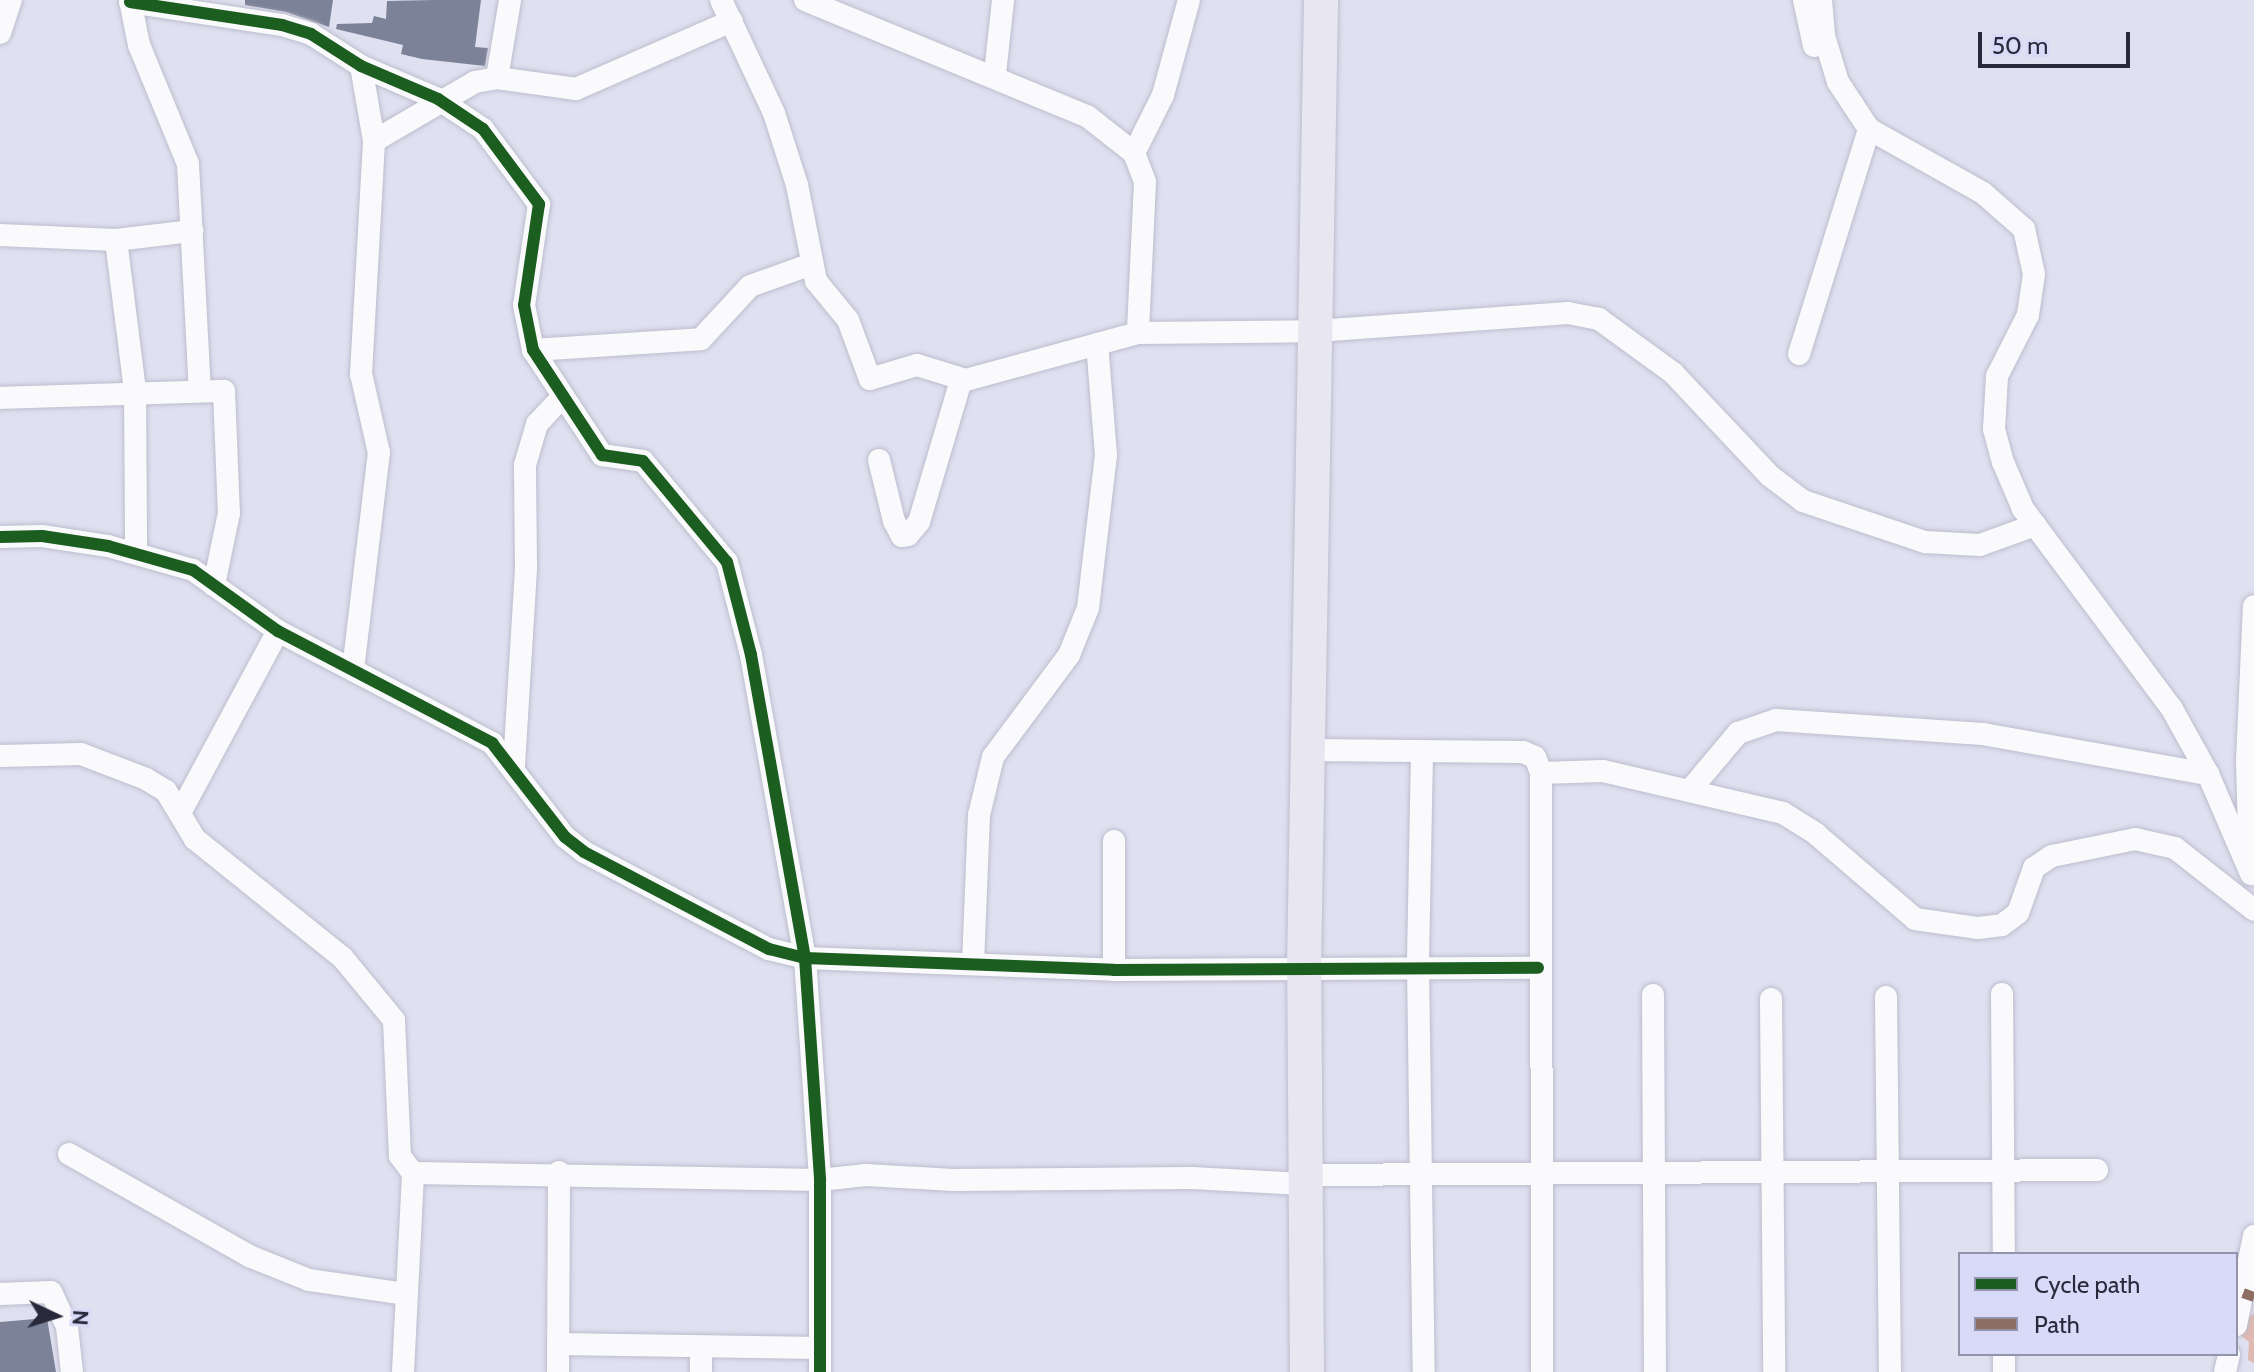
<!DOCTYPE html>
<html>
<head>
<meta charset="utf-8">
<style>
	body { margin:0 }
	#map { position:relative; width:2254px; height:1372px; overflow:hidden; background:#dfe0f0; font-family:Cabin,sans-serif }
	div>[style] { position:absolute }
	.green>* { inset:0; background:#e0b9b0 }
	.building>* { inset:0; background:#7c8298 }
	.roads { filter:drop-shadow(0 0 2px #bdbdcd) drop-shadow(0 0 2px #bdbdcd) }
	.street>* { height:22px; margin:-11px; padding:0 11px; transform-origin:11px; border-radius:11px; background:#fafafd }
	.primary>* { height:34px; margin:-17px; padding:0 17px; transform-origin:17px; border-radius:17px; background:#e7e6f1 }
	.quiet>* { height:10px; margin-top:-5px; transform-origin:0; background:repeating-linear-gradient(90deg,#8d6e63 0 20px,transparent 0 30px) }
	.cycleway>* { height:12px; margin:-6px; padding:0 6px; transform-origin:6px; border-radius:6px; background:#1b5e20 }
	span { translate:-50% -50%; white-space:nowrap; text-align:center; line-height:1.15; -webkit-text-stroke:8px #d8daf7; paint-order:stroke }
	.legend { position:absolute; left:1958px; top:1252px; width:280px; height:104px; box-sizing:border-box; background:#d8daf7; border:2px solid #9293ac; margin:0; padding:10px 14px; list-style:none; font-size:24px; color:#29293c }
	.legend li { display:flex; align-items:center; gap:16px; height:40px }
	.legend b { width:40px; border:2px solid #9293ac }
	.north { position:absolute; left:16px; top:1276px; width:80px; height:80px; -webkit-text-stroke:6px #d8daf7; paint-order:stroke; rotate:94deg; font-size:22px; font-weight:700; line-height:32px; text-align:center; color:#29293c }
	.north::after { content:''; display:block; margin:auto; width:28px; height:36px; background:#29293c; clip-path:polygon(50% 0,100% 100%,50% 72%,0 100%) }
	.scale { position:absolute; left:1978px; top:32px; width:152px; height:36px; box-sizing:border-box; border:4px solid #29293c; border-top:0; padding-left:10px; font-size:24px; line-height:28px; white-space:nowrap; color:#29293c; -webkit-text-stroke:6px #d8daf7; paint-order:stroke }
</style>
</head>
<body>
<div id="map">
	<div class="green">
		<div style="clip-path:polygon(2254px 1314px,2254px 1363px,2248px 1360px,2249px 1342px,2239px 1334px,2246px 1317px)"></div>
	</div>
	<div class="building">
		<div style="clip-path:polygon(245px 0,333px 0,329px 27px,286px 12px,245px 5px)"></div>
		<div style="clip-path:polygon(434px 0,481px 0,475px 47px,488px 48px,485px 66px,422px 59px,401px 54px,403px 45px,336px 29px,337px 24px,372px 23px,374px 16px,386px 19px,387px 1px)"></div>
		<div style="clip-path:polygon(47px 1318px,56px 1372px,0 1372px,0 1322px)"></div>
	</div>
	<div class="roads">
		<div class="street">
			<div style="left:130px;top:0;width:46px;rotate:78.7deg"></div>
			<div style="left:139px;top:45px;width:129px;rotate:67.6deg"></div>
			<div style="left:188px;top:164px;width:226px;rotate:87deg"></div>
			<div style="left:721px;top:0;width:125px;rotate:64.9deg"></div>
			<div style="left:774px;top:113px;width:76px;rotate:72.3deg"></div>
			<div style="left:797px;top:185px;width:98px;rotate:78.8deg"></div>
			<div style="left:816px;top:281px;width:50px;rotate:50.6deg"></div>
			<div style="left:848px;top:320px;width:63px;rotate:69.6deg"></div>
			<div style="left:870px;top:379px;width:49px;rotate:-16.6deg"></div>
			<div style="left:917px;top:365px;width:51px;rotate:17deg"></div>
			<div style="left:966px;top:380px;width:178px;rotate:-15.3deg"></div>
			<div style="left:805px;top:0;width:305px;rotate:22.4deg"></div>
			<div style="left:1087px;top:116px;width:60px;rotate:38.2deg"></div>
			<div style="left:1134px;top:153px;width:31px;rotate:69deg"></div>
			<div style="left:1145px;top:182px;width:151px;rotate:92.7deg"></div>
			<div style="left:1138px;top:333px;width:178px;rotate:-0.6deg"></div>
			<div style="left:1316px;top:331px;width:253px;rotate:-4.1deg"></div>
			<div style="left:1568px;top:313px;width:32px;rotate:11deg"></div>
			<div style="left:1599px;top:319px;width:92px;rotate:36.1deg"></div>
			<div style="left:1673px;top:373px;width:141px;rotate:46.7deg"></div>
			<div style="left:1770px;top:476px;width:41px;rotate:37.1deg"></div>
			<div style="left:1803px;top:501px;width:129px;rotate:18.6deg"></div>
			<div style="left:1925px;top:542px;width:55px;rotate:3.1deg"></div>
			<div style="left:1980px;top:545px;width:59px;rotate:-20deg"></div>
			<div style="left:1804px;top:0;width:47px;rotate:77.7deg"></div>
			<div style="left:1821px;top:0;width:36px;rotate:85deg"></div>
			<div style="left:1824px;top:36px;width:48px;rotate:73.1deg"></div>
			<div style="left:1838px;top:82px;width:56px;rotate:56.6deg"></div>
			<div style="left:1869px;top:129px;width:131px;rotate:29.3deg"></div>
			<div style="left:1983px;top:193px;width:55px;rotate:41.3deg"></div>
			<div style="left:2024px;top:229px;width:46px;rotate:77.5deg"></div>
			<div style="left:2034px;top:274px;width:41px;rotate:98.3deg"></div>
			<div style="left:2028px;top:315px;width:68px;rotate:116.9deg"></div>
			<div style="left:1997px;top:376px;width:53px;rotate:93.2deg"></div>
			<div style="left:1994px;top:429px;width:34px;rotate:75deg"></div>
			<div style="left:2003px;top:462px;width:51px;rotate:66.9deg"></div>
			<div style="left:2023px;top:509px;width:249px;rotate:53.3deg"></div>
			<div style="left:2172px;top:709px;width:74px;rotate:61deg"></div>
			<div style="left:2208px;top:774px;width:109px;rotate:66.7deg"></div>
			<div style="left:130px;top:2px;width:154px;rotate:8.6deg"></div>
			<div style="left:282px;top:25px;width:30px;rotate:17deg"></div>
			<div style="left:311px;top:34px;width:59px;rotate:32.6deg"></div>
			<div style="left:361px;top:66px;width:84px;rotate:23.2deg"></div>
			<div style="left:438px;top:99px;width:54px;rotate:33.7deg"></div>
			<div style="left:483px;top:129px;width:94px;rotate:53.3deg"></div>
			<div style="left:539px;top:204px;width:102px;rotate:98.4deg"></div>
			<div style="left:524px;top:305px;width:46px;rotate:78.7deg"></div>
			<div style="left:533px;top:350px;width:126px;rotate:56.7deg"></div>
			<div style="left:602px;top:455px;width:41px;rotate:8.3deg"></div>
			<div style="left:643px;top:461px;width:131px;rotate:50.3deg"></div>
			<div style="left:727px;top:562px;width:96px;rotate:75.5deg"></div>
			<div style="left:751px;top:655px;width:308px;rotate:79.9deg"></div>
			<div style="left:805px;top:958px;width:223px;rotate:86.1deg"></div>
			<div style="left:820px;top:1180px;width:192px;rotate:90deg"></div>
			<div style="left:0;top:33px;width:35px;rotate:-72deg"></div>
			<div style="left:995px;top:74px;width:74px;rotate:-83.8deg"></div>
			<div style="left:497px;top:78px;width:79px;rotate:-80.5deg"></div>
			<div style="left:374px;top:141px;width:117px;rotate:-30.3deg"></div>
			<div style="left:475px;top:82px;width:22px;rotate:-10deg"></div>
			<div style="left:497px;top:78px;width:80px;rotate:7.9deg"></div>
			<div style="left:576px;top:89px;width:170px;rotate:-23.6deg"></div>
			<div style="left:1134px;top:153px;width:65px;rotate:-63.4deg"></div>
			<div style="left:1163px;top:95px;width:98px;rotate:-74.7deg"></div>
			<div style="left:0;top:235px;width:116px;rotate:2.5deg"></div>
			<div style="left:116px;top:240px;width:77px;rotate:-6.8deg"></div>
			<div style="left:116px;top:240px;width:152px;rotate:82.8deg"></div>
			<div style="left:135px;top:391px;width:161px;rotate:89.6deg"></div>
			<div style="left:533px;top:350px;width:168px;rotate:-3.7deg"></div>
			<div style="left:701px;top:339px;width:72px;rotate:-47.2deg"></div>
			<div style="left:750px;top:286px;width:66px;rotate:-19.5deg"></div>
			<div style="left:1799px;top:354px;width:236px;rotate:-72.7deg"></div>
			<div style="left:0;top:398px;width:224px;rotate:-1.8deg"></div>
			<div style="left:224px;top:391px;width:122px;rotate:87.7deg"></div>
			<div style="left:229px;top:513px;width:74px;rotate:101.8deg"></div>
			<div style="left:879px;top:460px;width:63px;rotate:76.2deg"></div>
			<div style="left:894px;top:521px;width:17px;rotate:62deg"></div>
			<div style="left:902px;top:536px;width:6px;rotate:-9deg"></div>
			<div style="left:908px;top:535px;width:17px;rotate:-50deg"></div>
			<div style="left:919px;top:522px;width:148px;rotate:-73.5deg"></div>
			<div style="left:0;top:537px;width:42px;rotate:-1.4deg"></div>
			<div style="left:42px;top:536px;width:67px;rotate:8.6deg"></div>
			<div style="left:108px;top:546px;width:88px;rotate:15.8deg"></div>
			<div style="left:193px;top:570px;width:105px;rotate:35.7deg"></div>
			<div style="left:278px;top:631px;width:242px;rotate:27.6deg"></div>
			<div style="left:492px;top:743px;width:119px;rotate:52.2deg"></div>
			<div style="left:565px;top:837px;width:24px;rotate:38deg"></div>
			<div style="left:584px;top:852px;width:209px;rotate:27.7deg"></div>
			<div style="left:769px;top:949px;width:37px;rotate:14deg"></div>
			<div style="left:805px;top:958px;width:309px;rotate:2.2deg"></div>
			<div style="left:1114px;top:970px;width:424px;rotate:-0.3deg"></div>
			<div style="left:353px;top:670px;width:219px;rotate:-83.2deg"></div>
			<div style="left:379px;top:453px;width:81px;rotate:-102.8deg"></div>
			<div style="left:361px;top:374px;width:233px;rotate:-86.8deg"></div>
			<div style="left:374px;top:141px;width:76px;rotate:-99.8deg"></div>
			<div style="left:1308px;top:750px;width:215px;rotate:0.5deg"></div>
			<div style="left:1523px;top:752px;width:13px;rotate:23deg"></div>
			<div style="left:1535px;top:757px;width:17px;rotate:69deg"></div>
			<div style="left:1541px;top:773px;width:599px;rotate:89.9deg"></div>
			<div style="left:1422px;top:752px;width:214px;rotate:91.1deg"></div>
			<div style="left:1418px;top:966px;width:406px;rotate:89.2deg"></div>
			<div style="left:0;top:756px;width:81px;rotate:-1.4deg"></div>
			<div style="left:81px;top:754px;width:70px;rotate:21deg"></div>
			<div style="left:146px;top:779px;width:23px;rotate:31deg"></div>
			<div style="left:166px;top:791px;width:56px;rotate:58.9deg"></div>
			<div style="left:195px;top:839px;width:189px;rotate:38.8deg"></div>
			<div style="left:342px;top:957px;width:82px;rotate:50.5deg"></div>
			<div style="left:394px;top:1020px;width:136px;rotate:87.5deg"></div>
			<div style="left:400px;top:1156px;width:21px;rotate:53deg"></div>
			<div style="left:514px;top:765px;width:199px;rotate:-86.5deg"></div>
			<div style="left:526px;top:566px;width:101px;rotate:-90.6deg"></div>
			<div style="left:525px;top:465px;width:43px;rotate:-73.7deg"></div>
			<div style="left:537px;top:424px;width:37px;rotate:-47deg"></div>
			<div style="left:1541px;top:773px;width:62px;rotate:-1.8deg"></div>
			<div style="left:1603px;top:771px;width:185px;rotate:13.1deg"></div>
			<div style="left:1783px;top:813px;width:39px;rotate:32deg"></div>
			<div style="left:1816px;top:834px;width:130px;rotate:40.6deg"></div>
			<div style="left:1915px;top:919px;width:64px;rotate:8.1deg"></div>
			<div style="left:1978px;top:928px;width:24px;rotate:-7deg"></div>
			<div style="left:2002px;top:925px;width:20px;rotate:-37deg"></div>
			<div style="left:2018px;top:913px;width:48px;rotate:-70.4deg"></div>
			<div style="left:2034px;top:868px;width:22px;rotate:-34deg"></div>
			<div style="left:2052px;top:856px;width:85px;rotate:-11.6deg"></div>
			<div style="left:2135px;top:839px;width:41px;rotate:12.7deg"></div>
			<div style="left:2175px;top:848px;width:100px;rotate:38.1deg"></div>
			<div style="left:1691px;top:789px;width:73px;rotate:-50deg"></div>
			<div style="left:1738px;top:733px;width:40px;rotate:-18.9deg"></div>
			<div style="left:1776px;top:720px;width:207px;rotate:3.9deg"></div>
			<div style="left:1983px;top:734px;width:229px;rotate:10.1deg"></div>
			<div style="left:181px;top:811px;width:204px;rotate:-61.7deg"></div>
			<div style="left:2250px;top:864px;width:104px;rotate:-91.7deg"></div>
			<div style="left:2247px;top:760px;width:154px;rotate:-87.4deg"></div>
			<div style="left:973px;top:964px;width:149px;rotate:-87.7deg"></div>
			<div style="left:979px;top:815px;width:60px;rotate:-76.4deg"></div>
			<div style="left:993px;top:757px;width:127px;rotate:-53.3deg"></div>
			<div style="left:1069px;top:655px;width:51px;rotate:-68deg"></div>
			<div style="left:1088px;top:608px;width:154px;rotate:-83.3deg"></div>
			<div style="left:1106px;top:455px;width:111px;rotate:-94.6deg"></div>
			<div style="left:1114px;top:970px;width:129px;rotate:-90deg"></div>
			<div style="left:2002px;top:994px;width:260px;rotate:89.6deg"></div>
			<div style="left:1653px;top:995px;width:377px;rotate:89.7deg"></div>
			<div style="left:1886px;top:997px;width:375px;rotate:89.4deg"></div>
			<div style="left:1771px;top:999px;width:373px;rotate:89.5deg"></div>
			<div style="left:69px;top:1154px;width:207px;rotate:29.5deg"></div>
			<div style="left:249px;top:1256px;width:65px;rotate:21.8deg"></div>
			<div style="left:309px;top:1280px;width:98px;rotate:8.2deg"></div>
			<div style="left:1305px;top:1175px;width:792px;rotate:-0.36deg"></div>
			<div style="left:0;top:1294px;width:51px;rotate:-2.2deg"></div>
			<div style="left:51px;top:1292px;width:38px;rotate:65deg"></div>
			<div style="left:67px;top:1327px;width:45px;rotate:83.7deg"></div>
			<div style="left:2236px;top:1325px;width:91px;rotate:-78.6deg"></div>
			<div style="left:558px;top:1344px;width:262px;rotate:0.9deg"></div>
			<div style="left:701px;top:1348px;width:24px;rotate:90deg"></div>
			<div style="left:2004px;top:1354px;width:18px;rotate:90deg"></div>
			<div style="left:403px;top:1372px;width:199px;rotate:-87.1deg"></div>
			<div style="left:413px;top:1173px;width:407px;rotate:1deg"></div>
			<div style="left:820px;top:1180px;width:46px;rotate:-6.2deg"></div>
			<div style="left:866px;top:1175px;width:87px;rotate:3.3deg"></div>
			<div style="left:953px;top:1180px;width:239px;rotate:-0.5deg"></div>
			<div style="left:1192px;top:1178px;width:111px;rotate:3.1deg"></div>
			<div style="left:558px;top:1372px;width:200px;rotate:-89.7deg"></div>
			<div style="left:2225px;top:1372px;width:18px;rotate:-77deg"></div>
		</div>
		<div class="primary">
			<div style="left:1307px;top:1372px;width:405px;rotate:-90.4deg"></div>
			<div style="left:1304px;top:967px;width:967px;rotate:-88.99deg"></div>
		</div>
	</div>
	<div class="quiet">
		<div style="left:2243px;top:1293px;width:12px;rotate:20deg"></div>
	</div>
	<div class="cycleway">
		<div style="left:130px;top:2px;width:154px;rotate:8.6deg"></div>
		<div style="left:282px;top:25px;width:30px;rotate:17deg"></div>
		<div style="left:311px;top:34px;width:59px;rotate:32.6deg"></div>
		<div style="left:361px;top:66px;width:84px;rotate:23.2deg"></div>
		<div style="left:438px;top:99px;width:54px;rotate:33.7deg"></div>
		<div style="left:483px;top:129px;width:94px;rotate:53.3deg"></div>
		<div style="left:539px;top:204px;width:102px;rotate:98.4deg"></div>
		<div style="left:524px;top:305px;width:46px;rotate:78.7deg"></div>
		<div style="left:533px;top:350px;width:126px;rotate:56.7deg"></div>
		<div style="left:602px;top:455px;width:41px;rotate:8.3deg"></div>
		<div style="left:643px;top:461px;width:131px;rotate:50.3deg"></div>
		<div style="left:727px;top:562px;width:96px;rotate:75.5deg"></div>
		<div style="left:751px;top:655px;width:308px;rotate:79.9deg"></div>
		<div style="left:805px;top:958px;width:223px;rotate:86.1deg"></div>
		<div style="left:820px;top:1180px;width:192px;rotate:90deg"></div>
		<div style="left:0;top:537px;width:42px;rotate:-1.4deg"></div>
		<div style="left:42px;top:536px;width:67px;rotate:8.6deg"></div>
		<div style="left:108px;top:546px;width:88px;rotate:15.8deg"></div>
		<div style="left:193px;top:570px;width:105px;rotate:35.7deg"></div>
		<div style="left:278px;top:631px;width:242px;rotate:27.6deg"></div>
		<div style="left:492px;top:743px;width:119px;rotate:52.2deg"></div>
		<div style="left:565px;top:837px;width:24px;rotate:38deg"></div>
		<div style="left:584px;top:852px;width:209px;rotate:27.7deg"></div>
		<div style="left:769px;top:949px;width:37px;rotate:14deg"></div>
		<div style="left:805px;top:958px;width:309px;rotate:2.2deg"></div>
		<div style="left:1114px;top:970px;width:424px;rotate:-0.3deg"></div>
	</div>
	<ul class="legend">
	<li><b style="height:10px;background:#1b5e20"></b>Cycle path</li>
	<li><b style="height:10px;background:#8d6e63"></b>Path</li>
	</ul>
	<div class="north">N</div>
	<div class="scale">50 m</div>
</div>
</body>
</html>
